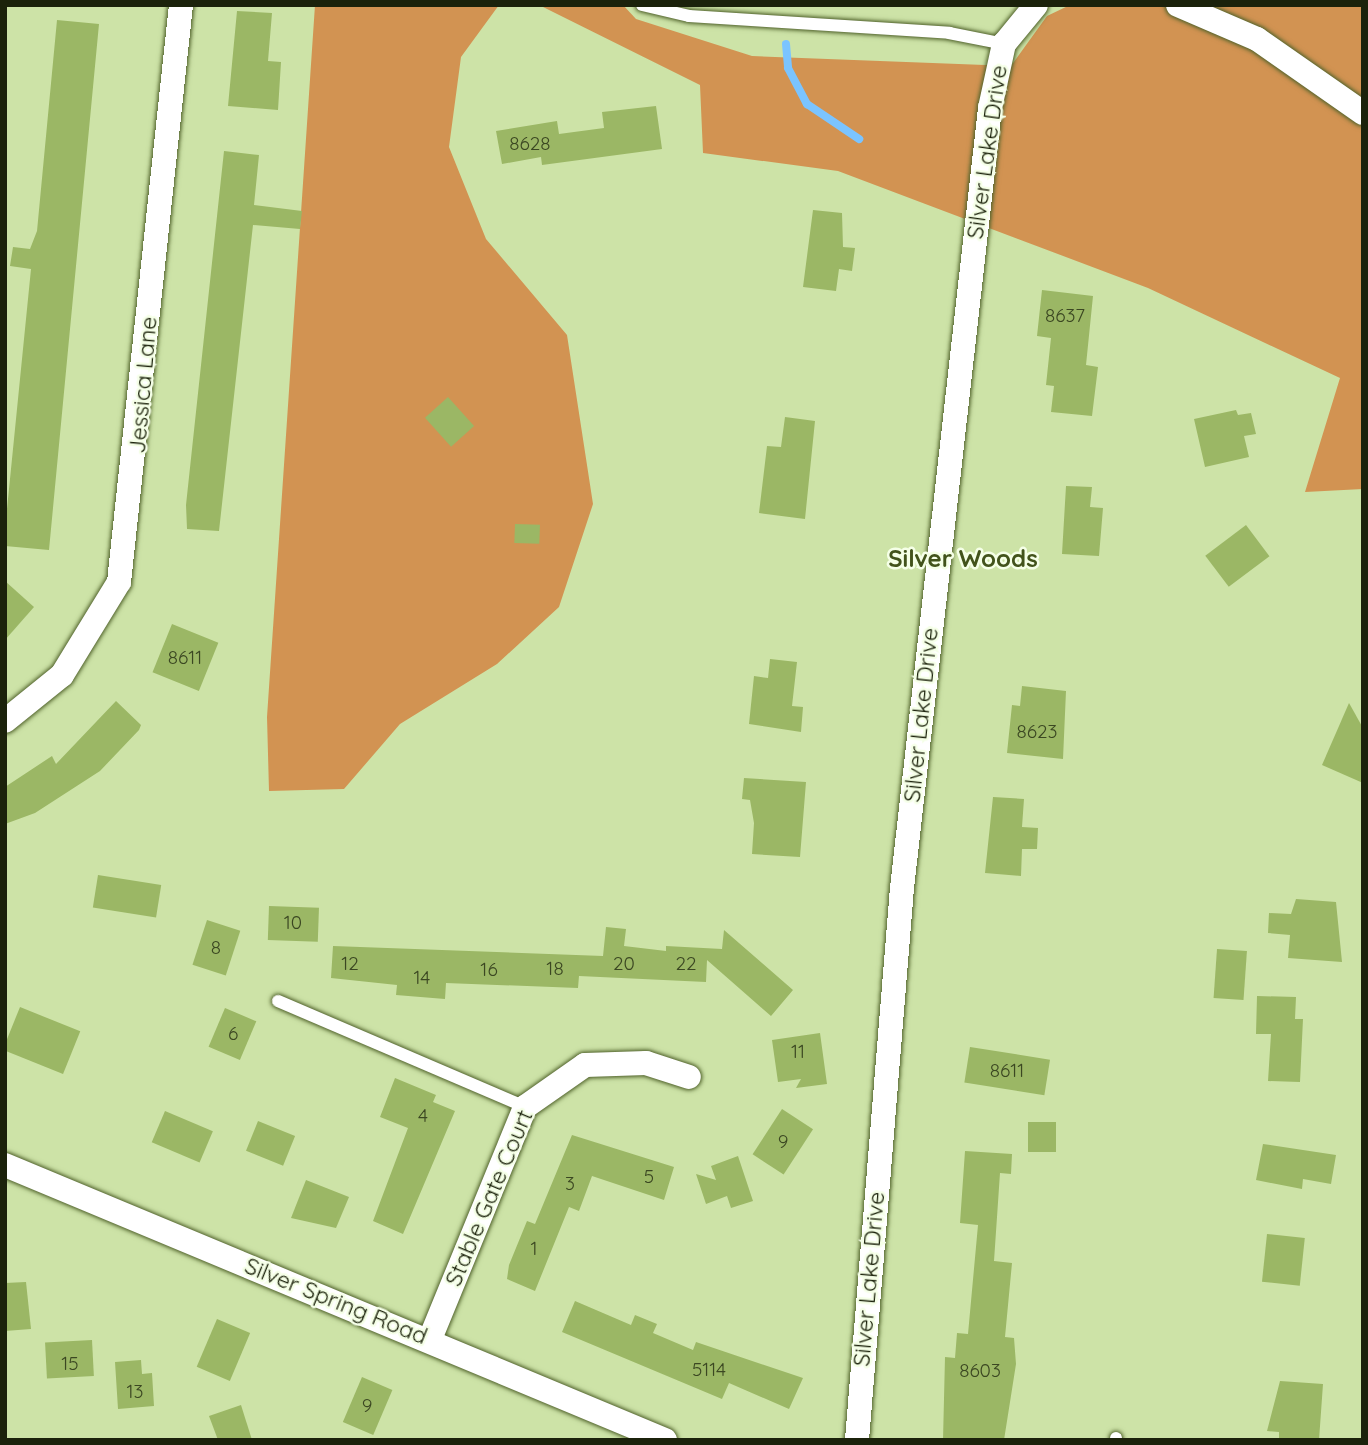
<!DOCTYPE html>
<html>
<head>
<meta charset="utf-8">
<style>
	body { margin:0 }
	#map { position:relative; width:1368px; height:1445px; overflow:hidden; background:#cde3a7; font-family:Quicksand,sans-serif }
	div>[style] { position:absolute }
	.forest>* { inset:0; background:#d29352 }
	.stream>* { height:8px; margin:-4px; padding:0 4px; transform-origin:4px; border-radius:4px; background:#7bc4ff }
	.building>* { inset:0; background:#9bb765; transform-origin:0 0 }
	.roads { filter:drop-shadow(0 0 2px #50622b) drop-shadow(0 0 2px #50622b) }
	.lane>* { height:12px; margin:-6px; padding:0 6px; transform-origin:6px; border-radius:6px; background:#fff }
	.street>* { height:24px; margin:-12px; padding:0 12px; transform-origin:12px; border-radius:12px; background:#fff }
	span { translate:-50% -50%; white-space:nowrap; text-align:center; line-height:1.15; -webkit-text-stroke:5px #f5ffe7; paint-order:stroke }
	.number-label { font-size:19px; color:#3b4722 }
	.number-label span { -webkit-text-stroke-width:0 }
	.street-label { font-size:23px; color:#1b220b }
	.neighbourhood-label { font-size:24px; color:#42531b; font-weight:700 }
	.frame { position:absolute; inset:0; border:7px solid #1b220b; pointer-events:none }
</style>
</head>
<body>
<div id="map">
	<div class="forest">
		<div style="clip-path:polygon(315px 5px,499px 5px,461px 57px,449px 147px,486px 239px,567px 335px,593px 504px,559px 607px,497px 664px,400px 724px,344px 789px,269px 791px,267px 717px)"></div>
		<div style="clip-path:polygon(539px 5px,623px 5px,636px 19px,752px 56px,1011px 66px,1047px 16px,1070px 5px,1363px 5px,1363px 489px,1305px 492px,1340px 378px,1148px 288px,838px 171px,703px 153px,700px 85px)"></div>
	</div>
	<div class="stream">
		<div style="left:786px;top:44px;width:24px;rotate:85deg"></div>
		<div style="left:788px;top:68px;width:41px;rotate:62.2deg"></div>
		<div style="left:807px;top:104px;width:63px;rotate:33.9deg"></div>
	</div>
	<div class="building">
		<div style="clip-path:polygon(237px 11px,272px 13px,268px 61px,281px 62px,278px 110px,228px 106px)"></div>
		<div style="clip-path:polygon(57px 20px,99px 24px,49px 550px,5px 546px,5px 529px,31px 269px,10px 266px,13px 247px,30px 249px,37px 231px)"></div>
		<div style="clip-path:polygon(656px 106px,662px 149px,542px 165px,541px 157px,502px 164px,496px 131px,557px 121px,559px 134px,604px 128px,602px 112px)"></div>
		<div style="clip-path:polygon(224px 151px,259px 155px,254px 205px,302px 211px,300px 229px,253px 225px,219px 531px,187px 529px,186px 505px)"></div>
		<div style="clip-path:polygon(813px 210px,842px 213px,843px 247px,855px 248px,852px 271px,839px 269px,836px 291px,803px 287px)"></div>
		<div style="clip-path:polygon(1042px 290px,1093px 296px,1086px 365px,1098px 367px,1092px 416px,1051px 412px,1054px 386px,1046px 385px,1051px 338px,1037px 336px)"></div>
		<div style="left:448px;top:397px;width:39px;height:31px;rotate:48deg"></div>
		<div style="clip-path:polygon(1236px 410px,1238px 415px,1251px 413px,1256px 434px,1244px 436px,1249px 457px,1205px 467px,1194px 419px)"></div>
		<div style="clip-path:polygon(785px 417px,815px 421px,805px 519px,759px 513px,767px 446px,781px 447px)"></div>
		<div style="clip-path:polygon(1066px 486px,1092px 487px,1090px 507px,1103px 508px,1099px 556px,1062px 554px)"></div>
		<div style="left:515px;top:524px;width:25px;height:19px;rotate:2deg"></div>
		<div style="left:1246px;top:525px;width:39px;height:51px;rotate:53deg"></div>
		<div style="clip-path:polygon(5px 581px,34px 607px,5px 640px)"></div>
		<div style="left:172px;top:624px;width:50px;height:52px;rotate:22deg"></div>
		<div style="clip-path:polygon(770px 659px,797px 662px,792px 706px,803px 707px,801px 732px,749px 724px,754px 676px,768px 678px)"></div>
		<div style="clip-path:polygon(1022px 686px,1066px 691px,1063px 759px,1007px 753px,1012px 705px,1020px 706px)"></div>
		<div style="clip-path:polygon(116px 701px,141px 725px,139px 730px,100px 771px,35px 813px,5px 824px,5px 787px,52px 756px,56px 764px)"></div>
		<div style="clip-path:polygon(1349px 703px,1363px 728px,1363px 783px,1322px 765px)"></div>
		<div style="clip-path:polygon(744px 778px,806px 782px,800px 857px,752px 854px,754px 823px,750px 800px,742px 799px)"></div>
		<div style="clip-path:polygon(993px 797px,1024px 799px,1022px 827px,1038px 828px,1037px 849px,1022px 849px,1021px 876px,985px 873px)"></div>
		<div style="left:98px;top:875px;width:64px;height:33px;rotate:9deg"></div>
		<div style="clip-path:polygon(1296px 899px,1336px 902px,1342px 962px,1288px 958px,1290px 935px,1268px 933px,1269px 913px,1291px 914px)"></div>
		<div style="left:269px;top:906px;width:50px;height:34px;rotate:2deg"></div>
		<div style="left:207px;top:920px;width:35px;height:47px;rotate:18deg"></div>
		<div style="clip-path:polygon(606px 927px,626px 929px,624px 946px,666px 951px,666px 946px,722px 949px,724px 930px,793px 990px,771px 1016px,707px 960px,706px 982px,579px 976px,578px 988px,446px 983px,445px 999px,396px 995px,397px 985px,331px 978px,333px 946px,603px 956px)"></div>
		<div style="left:1217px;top:949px;width:30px;height:49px;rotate:4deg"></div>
		<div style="clip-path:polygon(1257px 996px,1296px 997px,1295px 1019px,1303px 1019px,1300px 1082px,1268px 1081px,1271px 1034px,1256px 1034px)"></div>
		<div style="left:20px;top:1007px;width:65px;height:46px;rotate:22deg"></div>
		<div style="left:225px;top:1008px;width:34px;height:42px;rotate:23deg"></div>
		<div style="clip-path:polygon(820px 1033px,827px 1084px,796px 1088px,801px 1079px,778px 1082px,772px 1040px)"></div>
		<div style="left:970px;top:1047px;width:81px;height:36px;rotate:9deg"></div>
		<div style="clip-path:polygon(395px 1078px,436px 1095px,433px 1102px,455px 1111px,403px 1234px,373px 1221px,408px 1128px,380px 1117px)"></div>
		<div style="left:782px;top:1109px;width:37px;height:54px;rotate:33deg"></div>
		<div style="left:165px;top:1111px;width:52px;height:34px;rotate:23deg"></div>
		<div style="left:258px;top:1121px;width:40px;height:32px;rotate:22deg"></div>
		<div style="left:1028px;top:1122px;width:28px;height:30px"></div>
		<div style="clip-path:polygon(572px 1135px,674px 1167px,664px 1200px,592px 1176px,579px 1211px,569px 1207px,535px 1291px,507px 1279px,509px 1265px,527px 1221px,535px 1224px)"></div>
		<div style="clip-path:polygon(1263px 1144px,1336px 1155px,1331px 1184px,1303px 1179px,1302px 1189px,1256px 1180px)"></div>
		<div style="clip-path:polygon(965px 1151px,1012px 1154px,1011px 1174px,1000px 1173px,994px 1261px,1012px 1263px,1005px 1337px,1014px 1338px,1016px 1364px,1004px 1440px,943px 1440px,945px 1357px,955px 1358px,957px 1333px,968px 1334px,978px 1225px,960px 1223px)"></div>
		<div style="clip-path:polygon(738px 1156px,753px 1201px,731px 1208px,727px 1196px,706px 1204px,696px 1174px,716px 1180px,711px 1166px)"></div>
		<div style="clip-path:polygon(306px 1180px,349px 1197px,336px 1228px,291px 1218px)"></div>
		<div style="left:1267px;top:1234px;width:38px;height:48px;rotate:6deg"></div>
		<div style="clip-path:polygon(26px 1282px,31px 1329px,5px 1331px,5px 1283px)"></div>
		<div style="clip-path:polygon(575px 1301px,631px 1325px,635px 1315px,657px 1324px,653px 1333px,693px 1350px,696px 1342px,803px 1378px,789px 1409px,729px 1383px,722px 1399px,562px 1332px)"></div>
		<div style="left:217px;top:1319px;width:36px;height:52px;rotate:23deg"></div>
		<div style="left:92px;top:1340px;width:36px;height:47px;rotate:87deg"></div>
		<div style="clip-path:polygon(141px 1360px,142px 1374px,152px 1373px,154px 1406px,118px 1409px,115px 1362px)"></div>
		<div style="left:362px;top:1377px;width:33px;height:49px;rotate:23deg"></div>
		<div style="clip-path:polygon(1280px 1381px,1323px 1384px,1319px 1440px,1279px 1440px,1279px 1432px,1267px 1431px)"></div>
		<div style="clip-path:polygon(241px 1405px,252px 1440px,218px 1440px,209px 1416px)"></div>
	</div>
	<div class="roads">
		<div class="lane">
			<div style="left:642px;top:5px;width:48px;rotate:13.2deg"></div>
			<div style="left:689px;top:16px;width:261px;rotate:3.7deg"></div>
			<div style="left:949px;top:33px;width:56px;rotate:11.3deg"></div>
			<div style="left:278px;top:1001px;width:269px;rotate:23.2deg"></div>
			<div style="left:1116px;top:1440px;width:2px;rotate:-90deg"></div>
		</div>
		<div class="street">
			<div style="left:1178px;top:5px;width:86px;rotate:23.3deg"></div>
			<div style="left:1257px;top:39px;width:129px;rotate:34.9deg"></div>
			<div style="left:5px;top:721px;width:73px;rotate:-38.9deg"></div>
			<div style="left:62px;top:675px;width:109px;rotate:-58.5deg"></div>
			<div style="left:119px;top:582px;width:580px;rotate:-83.87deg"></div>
			<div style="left:5px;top:1165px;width:715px;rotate:22.62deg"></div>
			<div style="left:430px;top:1339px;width:251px;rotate:-67.7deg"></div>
			<div style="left:525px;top:1107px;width:73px;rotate:-35deg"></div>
			<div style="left:585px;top:1065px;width:61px;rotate:-1.9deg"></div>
			<div style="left:646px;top:1063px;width:45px;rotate:18deg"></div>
			<div style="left:857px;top:1440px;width:554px;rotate:-85.34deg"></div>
			<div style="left:902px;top:888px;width:785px;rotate:-83.56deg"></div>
			<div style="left:990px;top:108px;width:66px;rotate:-77.7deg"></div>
			<div style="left:1004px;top:44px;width:50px;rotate:-50.6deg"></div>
		</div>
	</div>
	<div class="number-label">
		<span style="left:530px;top:144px">8628</span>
		<span style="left:1065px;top:316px">8637</span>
		<span style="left:185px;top:658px">8611</span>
		<span style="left:1037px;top:732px">8623</span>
		<span style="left:293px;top:923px">10</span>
		<span style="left:216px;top:948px">8</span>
		<span style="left:350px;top:964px">12</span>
		<span style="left:624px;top:964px">20</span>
		<span style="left:686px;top:964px">22</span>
		<span style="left:555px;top:969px">18</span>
		<span style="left:489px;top:970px">16</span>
		<span style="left:422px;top:978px">14</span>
		<span style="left:233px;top:1034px">6</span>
		<span style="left:798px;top:1052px">11</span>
		<span style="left:1007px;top:1071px">8611</span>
		<span style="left:423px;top:1116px">4</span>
		<span style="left:783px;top:1142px">9</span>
		<span style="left:649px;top:1177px">5</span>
		<span style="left:570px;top:1184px">3</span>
		<span style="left:534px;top:1249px">1</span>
		<span style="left:70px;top:1364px">15</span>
		<span style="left:709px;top:1370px">5114</span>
		<span style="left:980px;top:1371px">8603</span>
		<span style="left:135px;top:1392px">13</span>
		<span style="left:367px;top:1406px">9</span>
	</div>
	<div class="street-label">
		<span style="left:987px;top:152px;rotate:-82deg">Silver Lake Drive</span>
		<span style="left:143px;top:385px;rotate:-85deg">Jessica Lane</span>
		<span style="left:921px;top:715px;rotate:-84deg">Silver Lake Drive</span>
		<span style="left:489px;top:1198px;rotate:-67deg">Stable Gate Court</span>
		<span style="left:869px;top:1279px;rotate:-85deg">Silver Lake Drive</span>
		<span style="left:336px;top:1301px;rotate:22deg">Silver Spring Road</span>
	</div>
	<div class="neighbourhood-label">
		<span style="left:963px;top:559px">Silver Woods</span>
	</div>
	<div class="frame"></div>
</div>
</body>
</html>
